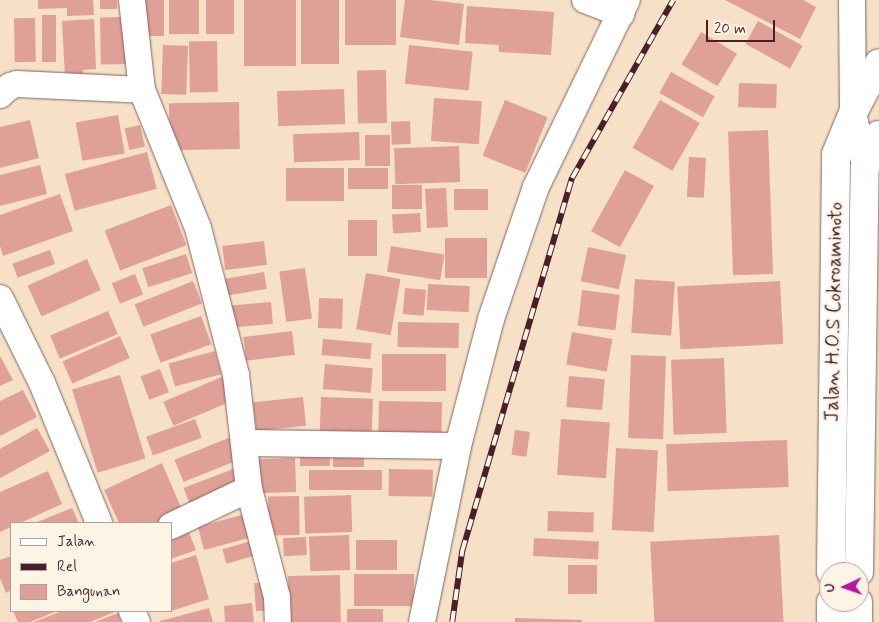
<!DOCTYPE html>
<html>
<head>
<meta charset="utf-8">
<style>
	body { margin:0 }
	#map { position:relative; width:879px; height:622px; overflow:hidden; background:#f6e1c7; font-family:Mynerve,sans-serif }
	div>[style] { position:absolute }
	.building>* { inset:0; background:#dfa097; transform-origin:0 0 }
	.roads { filter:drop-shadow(0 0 1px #866362) drop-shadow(0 0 1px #866362) }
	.street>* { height:26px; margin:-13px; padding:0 13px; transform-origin:13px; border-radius:13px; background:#fff }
	.secondary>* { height:28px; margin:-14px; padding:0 14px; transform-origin:14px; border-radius:14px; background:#fff }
	.rail>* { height:5.5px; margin-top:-2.75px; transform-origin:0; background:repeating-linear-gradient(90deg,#fcf5e5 0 11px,#4a1f2b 0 22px); box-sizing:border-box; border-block:1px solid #4a1f2b }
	span { translate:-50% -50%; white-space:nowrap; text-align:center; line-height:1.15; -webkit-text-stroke:4.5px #fcf5e5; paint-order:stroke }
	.street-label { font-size:20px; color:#4a1f2b }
	.legend { position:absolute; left:10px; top:522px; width:162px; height:90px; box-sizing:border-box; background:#fcf5e5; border:1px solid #b59f9b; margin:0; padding:6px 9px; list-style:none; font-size:15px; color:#4a1f2b }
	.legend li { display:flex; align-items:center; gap:10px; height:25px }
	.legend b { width:25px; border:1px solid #b59f9b }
	.north { position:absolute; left:819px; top:562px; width:50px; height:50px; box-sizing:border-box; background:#fcf5e5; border:1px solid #b59f9b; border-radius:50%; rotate:267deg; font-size:14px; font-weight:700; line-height:20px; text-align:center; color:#4a1f2b }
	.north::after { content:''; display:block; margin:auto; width:18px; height:22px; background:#b5179e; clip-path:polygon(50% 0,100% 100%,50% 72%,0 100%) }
	.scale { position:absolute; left:706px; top:20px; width:69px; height:22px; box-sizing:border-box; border:2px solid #4a1f2b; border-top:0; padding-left:6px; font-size:15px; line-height:18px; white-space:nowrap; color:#4a1f2b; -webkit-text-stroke:4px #fcf5e5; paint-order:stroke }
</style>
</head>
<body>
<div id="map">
	<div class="building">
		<div style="clip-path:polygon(38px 0,93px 0,94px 15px,67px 16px,67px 8px,38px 9px)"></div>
		<div style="left:100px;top:0;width:17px;height:9px"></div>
		<div style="left:138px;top:0;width:26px;height:36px"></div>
		<div style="left:169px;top:0;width:30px;height:34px"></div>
		<div style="left:206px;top:0;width:28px;height:34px"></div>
		<div style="left:244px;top:0;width:52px;height:66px"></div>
		<div style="left:301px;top:0;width:38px;height:64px"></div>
		<div style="left:345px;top:0;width:51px;height:45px"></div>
		<div style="clip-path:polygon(405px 0,430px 0,464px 4px,459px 45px,400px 37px)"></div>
		<div style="clip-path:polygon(725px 0,803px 0,816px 7px,800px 39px)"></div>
		<div style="clip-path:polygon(467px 6px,554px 12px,551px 55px,499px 52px,499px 45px,465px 43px)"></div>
		<div style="left:42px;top:15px;width:14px;height:47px"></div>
		<div style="left:126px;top:17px;width:47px;height:26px;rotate:89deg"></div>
		<div style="left:35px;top:18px;width:44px;height:21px;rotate:89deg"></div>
		<div style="clip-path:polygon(94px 19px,96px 69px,83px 70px,84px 77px,65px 77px,62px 21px)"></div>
		<div style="left:758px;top:21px;width:51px;height:26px;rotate:29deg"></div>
		<div style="left:701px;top:32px;width:42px;height:38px;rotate:31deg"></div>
		<div style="left:217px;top:41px;width:51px;height:28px;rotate:89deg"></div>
		<div style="left:163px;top:45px;width:25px;height:49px;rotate:2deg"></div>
		<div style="left:409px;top:45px;width:64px;height:39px;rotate:6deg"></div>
		<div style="left:386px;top:70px;width:53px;height:29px;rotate:89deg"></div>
		<div style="left:671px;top:72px;width:50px;height:24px;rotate:29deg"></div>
		<div style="left:739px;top:83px;width:38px;height:24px;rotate:2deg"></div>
		<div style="left:344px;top:89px;width:35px;height:67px;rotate:88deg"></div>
		<div style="left:434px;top:98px;width:48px;height:43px;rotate:4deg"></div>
		<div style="left:505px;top:100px;width:46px;height:60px;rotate:22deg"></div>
		<div style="left:660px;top:100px;width:46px;height:55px;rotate:30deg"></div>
		<div style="left:239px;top:102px;width:47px;height:70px;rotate:89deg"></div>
		<div style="left:118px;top:115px;width:39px;height:43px;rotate:80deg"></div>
		<div style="clip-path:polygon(30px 120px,39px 158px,0 168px,0 127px)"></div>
		<div style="left:410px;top:121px;width:23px;height:19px;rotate:88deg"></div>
		<div style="left:140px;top:125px;width:22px;height:16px;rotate:77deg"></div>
		<div style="left:768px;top:130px;width:144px;height:40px;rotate:88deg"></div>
		<div style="left:359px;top:132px;width:28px;height:66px;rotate:88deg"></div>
		<div style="left:365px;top:135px;width:25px;height:31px"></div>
		<div style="left:459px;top:146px;width:36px;height:65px;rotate:88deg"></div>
		<div style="left:147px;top:152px;width:38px;height:85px;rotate:75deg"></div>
		<div style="left:689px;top:157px;width:17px;height:40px;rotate:3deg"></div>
		<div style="clip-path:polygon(40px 165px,47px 194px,0 206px,0 175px)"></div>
		<div style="left:286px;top:168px;width:58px;height:33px"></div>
		<div style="left:388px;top:168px;width:21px;height:40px;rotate:90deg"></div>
		<div style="left:625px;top:170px;width:33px;height:70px;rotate:29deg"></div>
		<div style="left:422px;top:185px;width:24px;height:30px;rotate:90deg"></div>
		<div style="left:446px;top:188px;width:39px;height:21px;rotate:87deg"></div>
		<div style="left:454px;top:189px;width:34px;height:21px"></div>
		<div style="clip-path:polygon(60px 194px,73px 231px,3px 256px,0 246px,0 215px)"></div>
		<div style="left:171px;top:205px;width:43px;height:71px;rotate:69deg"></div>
		<div style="left:420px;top:213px;width:19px;height:28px;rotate:87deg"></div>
		<div style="left:348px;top:220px;width:29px;height:36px"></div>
		<div style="left:487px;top:238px;width:40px;height:42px;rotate:90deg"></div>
		<div style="left:264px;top:241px;width:24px;height:42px;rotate:83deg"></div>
		<div style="left:391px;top:246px;width:54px;height:26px;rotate:9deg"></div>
		<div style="left:588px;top:247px;width:39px;height:35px;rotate:12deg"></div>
		<div style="left:50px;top:250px;width:15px;height:40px;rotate:70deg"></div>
		<div style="left:186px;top:254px;width:20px;height:46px;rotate:72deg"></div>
		<div style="left:87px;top:259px;width:34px;height:65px;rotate:66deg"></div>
		<div style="left:305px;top:268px;width:51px;height:26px;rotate:82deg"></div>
		<div style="left:264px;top:272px;width:17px;height:41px;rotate:80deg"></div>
		<div style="left:366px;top:273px;width:35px;height:57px;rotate:10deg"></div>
		<div style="left:135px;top:274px;width:22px;height:25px;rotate:68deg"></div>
		<div style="left:635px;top:279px;width:40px;height:54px;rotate:4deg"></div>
		<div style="left:193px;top:281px;width:24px;height:63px;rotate:68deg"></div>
		<div style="left:780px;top:281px;width:63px;height:103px;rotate:87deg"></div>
		<div style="left:428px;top:284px;width:42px;height:26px;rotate:3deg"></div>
		<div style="left:405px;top:288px;width:21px;height:26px;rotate:5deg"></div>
		<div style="left:582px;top:290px;width:38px;height:36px;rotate:7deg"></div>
		<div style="left:319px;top:298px;width:24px;height:30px;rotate:2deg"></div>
		<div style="left:271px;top:302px;width:22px;height:42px;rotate:85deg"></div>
		<div style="left:108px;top:311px;width:25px;height:63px;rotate:67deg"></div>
		<div style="left:201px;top:316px;width:30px;height:54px;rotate:70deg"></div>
		<div style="left:398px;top:322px;width:61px;height:25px;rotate:1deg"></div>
		<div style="left:292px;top:331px;width:24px;height:49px;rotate:83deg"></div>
		<div style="left:572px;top:332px;width:41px;height:33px;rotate:10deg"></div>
		<div style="left:120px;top:336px;width:24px;height:63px;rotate:66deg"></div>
		<div style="left:323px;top:339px;width:49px;height:16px;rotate:5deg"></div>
		<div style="left:215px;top:351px;width:24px;height:48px;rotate:75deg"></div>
		<div style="left:446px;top:354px;width:37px;height:64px;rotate:90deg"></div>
		<div style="left:631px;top:355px;width:35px;height:83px;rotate:2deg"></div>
		<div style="clip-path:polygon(0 356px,13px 380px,0 386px)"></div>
		<div style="left:724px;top:358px;width:75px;height:53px;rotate:88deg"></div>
		<div style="left:325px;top:364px;width:48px;height:25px;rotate:5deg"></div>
		<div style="left:160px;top:369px;width:25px;height:21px;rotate:69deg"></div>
		<div style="left:120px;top:375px;width:87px;height:50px;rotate:73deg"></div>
		<div style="left:224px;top:376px;width:26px;height:66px;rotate:67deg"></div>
		<div style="left:569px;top:376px;width:36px;height:31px;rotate:5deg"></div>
		<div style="clip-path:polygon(23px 390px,37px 417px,0 436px,0 401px)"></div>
		<div style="left:303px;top:397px;width:29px;height:50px;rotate:84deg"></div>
		<div style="left:321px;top:397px;width:52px;height:38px;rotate:2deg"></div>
		<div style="left:379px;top:401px;width:63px;height:35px;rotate:1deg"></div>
		<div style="left:195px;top:419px;width:20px;height:52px;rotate:70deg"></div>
		<div style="left:561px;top:419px;width:49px;height:56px;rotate:4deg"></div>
		<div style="clip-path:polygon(37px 428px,50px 451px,0 478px,0 449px)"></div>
		<div style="left:515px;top:430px;width:15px;height:25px;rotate:8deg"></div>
		<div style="left:231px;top:437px;width:24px;height:61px;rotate:68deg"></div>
		<div style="left:787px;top:440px;width:47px;height:121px;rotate:88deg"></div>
		<div style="left:330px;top:447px;width:19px;height:30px;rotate:90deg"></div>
		<div style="left:333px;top:447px;width:31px;height:20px"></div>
		<div style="left:616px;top:448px;width:42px;height:82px;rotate:3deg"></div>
		<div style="left:295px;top:458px;width:34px;height:39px;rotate:88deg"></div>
		<div style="clip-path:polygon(162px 463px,183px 512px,160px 523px,119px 523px,104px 490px)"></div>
		<div style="left:233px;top:469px;width:17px;height:53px;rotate:69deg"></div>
		<div style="left:389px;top:469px;width:44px;height:27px;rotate:1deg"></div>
		<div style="left:382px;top:470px;width:20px;height:73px;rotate:90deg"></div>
		<div style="clip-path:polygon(48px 471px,62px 504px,20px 523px,11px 523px,11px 527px,0 532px,0 492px)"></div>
		<div style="left:351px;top:495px;width:37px;height:47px;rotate:88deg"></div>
		<div style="left:299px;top:496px;width:39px;height:31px;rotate:89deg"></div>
		<div style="clip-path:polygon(72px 508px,79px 523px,35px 523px)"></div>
		<div style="left:548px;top:511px;width:46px;height:20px;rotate:2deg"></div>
		<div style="left:249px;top:513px;width:24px;height:53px;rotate:75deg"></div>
		<div style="clip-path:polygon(188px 530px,196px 550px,171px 559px,171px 536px)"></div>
		<div style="left:349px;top:535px;width:35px;height:40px;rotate:88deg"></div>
		<div style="left:779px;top:535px;width:87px;height:129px;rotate:87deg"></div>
		<div style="left:306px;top:537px;width:18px;height:23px;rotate:87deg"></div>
		<div style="left:534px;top:538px;width:65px;height:18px;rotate:3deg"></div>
		<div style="left:255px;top:540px;width:15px;height:34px;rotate:74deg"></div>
		<div style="left:356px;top:540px;width:41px;height:30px"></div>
		<div style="clip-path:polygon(196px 555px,209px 599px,171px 611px,171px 563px)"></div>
		<div style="clip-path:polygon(11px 556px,11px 590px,6px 593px,0 578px,0 560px)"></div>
		<div style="left:568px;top:565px;width:29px;height:29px"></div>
		<div style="left:354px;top:574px;width:60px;height:32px"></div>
		<div style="left:340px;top:575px;width:47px;height:52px;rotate:89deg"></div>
		<div style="left:272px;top:582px;width:28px;height:18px;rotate:86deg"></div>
		<div style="clip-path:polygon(252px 603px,254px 622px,225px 622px,224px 606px)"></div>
		<div style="clip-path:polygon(209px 608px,213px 622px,160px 622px,160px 621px)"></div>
		<div style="left:347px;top:609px;width:36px;height:13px"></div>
		<div style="clip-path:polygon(13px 611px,57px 611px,30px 622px,18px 622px)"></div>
		<div style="clip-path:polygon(62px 611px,117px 611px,90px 622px,34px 622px)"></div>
		<div style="clip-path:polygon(118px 613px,121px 622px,95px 622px)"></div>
		<div style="clip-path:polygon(515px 618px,582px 620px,582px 622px,515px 622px)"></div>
	</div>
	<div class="roads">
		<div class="street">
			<div style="left:132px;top:0;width:91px;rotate:83.7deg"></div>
			<div style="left:142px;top:90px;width:149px;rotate:67.9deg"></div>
			<div style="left:198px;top:228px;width:152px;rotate:75.5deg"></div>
			<div style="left:236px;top:375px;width:115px;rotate:83.5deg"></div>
			<div style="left:249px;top:489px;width:112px;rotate:75.5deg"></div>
			<div style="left:277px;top:597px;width:25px;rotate:88deg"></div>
			<div style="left:585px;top:0;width:39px;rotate:21deg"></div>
			<div style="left:852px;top:0;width:113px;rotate:89.5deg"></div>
			<div style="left:853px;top:113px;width:54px;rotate:77.2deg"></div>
			<div style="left:0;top:95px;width:13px;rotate:-42deg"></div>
			<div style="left:10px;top:86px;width:7px;rotate:-16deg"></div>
			<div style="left:17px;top:84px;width:125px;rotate:2.7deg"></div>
			<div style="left:0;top:298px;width:95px;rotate:63.7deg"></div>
			<div style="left:42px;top:383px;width:151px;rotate:67.8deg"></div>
			<div style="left:245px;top:443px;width:213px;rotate:0.8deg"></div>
			<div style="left:171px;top:526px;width:86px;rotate:-25.4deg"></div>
			<div style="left:132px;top:611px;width:12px;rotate:66deg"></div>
			<div style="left:422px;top:622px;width:180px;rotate:-78.4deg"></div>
			<div style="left:458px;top:446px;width:131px;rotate:-75.4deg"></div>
			<div style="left:491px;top:319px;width:139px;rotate:-71.2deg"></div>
			<div style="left:536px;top:187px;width:208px;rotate:-64.1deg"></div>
		</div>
		<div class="secondary">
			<div style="left:831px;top:572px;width:418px;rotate:-89.3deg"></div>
			<div style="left:836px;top:154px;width:44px;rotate:-67.5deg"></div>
			<div style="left:853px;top:113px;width:56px;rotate:-62.5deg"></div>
			<div style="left:859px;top:572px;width:406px;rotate:-89.2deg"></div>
			<div style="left:865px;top:166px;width:34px;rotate:-66deg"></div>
			<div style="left:831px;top:622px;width:20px;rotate:-90deg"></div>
			<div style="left:858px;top:622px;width:20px;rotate:-90deg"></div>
		</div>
	</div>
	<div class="rail">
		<div style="left:452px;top:622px;width:72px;rotate:-82deg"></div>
		<div style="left:462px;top:551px;width:389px;rotate:-73.6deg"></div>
		<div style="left:572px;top:178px;width:205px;rotate:-60.4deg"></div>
	</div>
	<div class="street-label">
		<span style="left:834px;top:312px;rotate:-89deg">Jalan H.O.S Cokroaminoto</span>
	</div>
	<ul class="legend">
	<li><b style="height:6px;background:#fff"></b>Jalan</li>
	<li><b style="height:6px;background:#4a1f2b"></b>Rel</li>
	<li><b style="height:14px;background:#dfa097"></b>Bangunan</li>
	</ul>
	<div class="north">U</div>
	<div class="scale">20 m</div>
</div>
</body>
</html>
